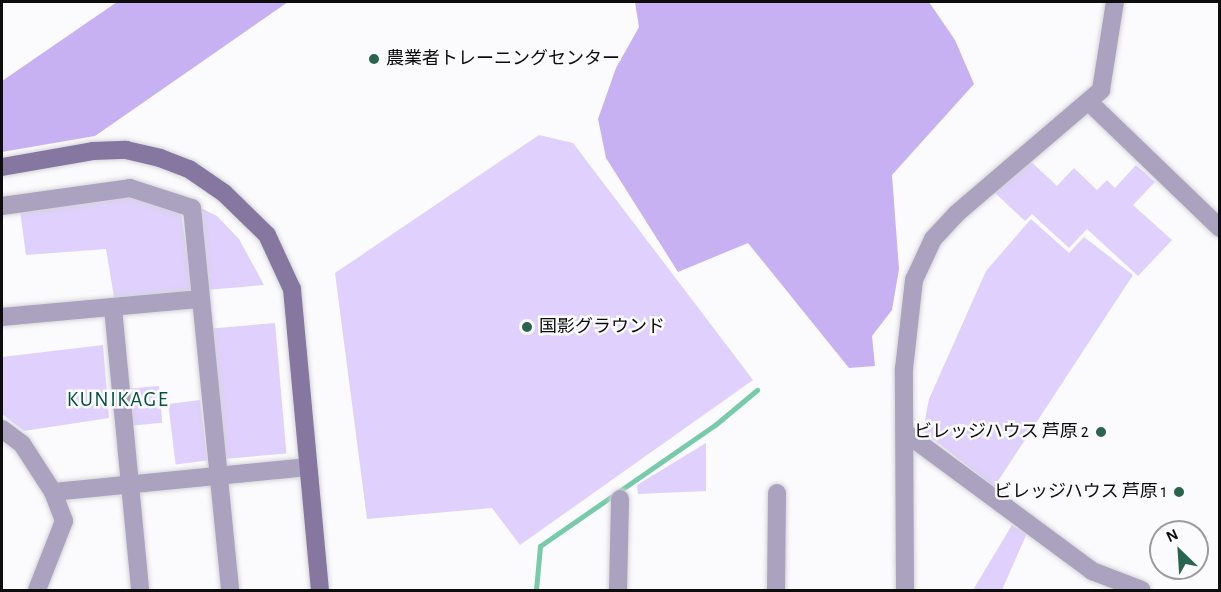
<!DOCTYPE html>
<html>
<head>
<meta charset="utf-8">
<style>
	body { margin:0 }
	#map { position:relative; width:1221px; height:592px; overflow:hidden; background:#fbfbfe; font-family:"Alegreya Sans","Noto Sans JP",sans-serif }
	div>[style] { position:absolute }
	.green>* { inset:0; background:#dfd0fd; transform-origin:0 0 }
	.forest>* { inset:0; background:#c8b1f3 }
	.stream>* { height:5px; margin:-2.5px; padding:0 2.5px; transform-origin:2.5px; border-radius:2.5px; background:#78cbaa }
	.roads { filter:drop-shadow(0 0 2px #d5d5d8) drop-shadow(0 0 2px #d5d5d8) }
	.street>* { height:18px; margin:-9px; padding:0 9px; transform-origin:9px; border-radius:9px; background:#aba2bf }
	.secondary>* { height:18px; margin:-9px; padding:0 9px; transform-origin:9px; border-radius:9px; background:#8577a0 }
	.dots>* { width:16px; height:16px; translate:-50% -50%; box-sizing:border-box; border:3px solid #fbfbfe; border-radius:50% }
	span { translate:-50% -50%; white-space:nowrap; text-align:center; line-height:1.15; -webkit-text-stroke:5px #fbfbfe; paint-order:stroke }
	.poi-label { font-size:18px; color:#0d0d0e }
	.left { translate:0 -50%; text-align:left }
	.right { translate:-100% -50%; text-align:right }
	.quarter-label { font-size:21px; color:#02523b; letter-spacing:1.5px }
	.frame { position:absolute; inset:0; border:3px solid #0d0d0e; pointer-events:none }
	.north { position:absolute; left:1149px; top:520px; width:60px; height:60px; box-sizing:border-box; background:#fbfbfe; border:2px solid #9c9c9e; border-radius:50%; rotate:335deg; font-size:16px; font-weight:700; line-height:24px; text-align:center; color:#0d0d0e }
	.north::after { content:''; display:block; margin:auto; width:21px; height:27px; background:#28644e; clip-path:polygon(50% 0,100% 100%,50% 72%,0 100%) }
</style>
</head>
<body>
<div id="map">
	<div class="green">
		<div style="clip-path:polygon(539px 135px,573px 143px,753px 380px,520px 545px,492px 508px,367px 519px,335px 273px)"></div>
		<div style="clip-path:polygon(1026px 157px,1057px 186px,1074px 168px,1097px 190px,1107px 180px,1115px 188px,1136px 165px,1155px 182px,1133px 205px,1172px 240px,1138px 276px,1087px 229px,1069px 248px,1032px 214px,1025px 221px,994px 192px)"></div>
		<div style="clip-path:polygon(127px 196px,181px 212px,193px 294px,115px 303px,106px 249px,26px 255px,20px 211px)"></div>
		<div style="clip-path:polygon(197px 206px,217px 216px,239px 239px,264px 285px,206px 290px)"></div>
		<div style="clip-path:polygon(1031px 219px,1069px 253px,1084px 237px,1133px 275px,994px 487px,923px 431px,929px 399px,986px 271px)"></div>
		<div style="left:275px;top:323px;width:131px;height:64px;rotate:85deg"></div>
		<div style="clip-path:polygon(103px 345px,109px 418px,24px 431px,2px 414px,2px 357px)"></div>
		<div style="left:159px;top:386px;width:37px;height:32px;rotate:85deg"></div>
		<div style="left:200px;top:400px;width:61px;height:32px;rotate:83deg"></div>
		<div style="clip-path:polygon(706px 443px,706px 491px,638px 494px,637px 485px)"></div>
		<div style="clip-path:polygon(1012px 525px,1027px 533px,1002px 590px,973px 590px)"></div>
	</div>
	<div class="forest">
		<div style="clip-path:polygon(117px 2px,288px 2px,95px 136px,2px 152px,2px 81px)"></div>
		<div style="clip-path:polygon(635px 2px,929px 2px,955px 40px,974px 84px,892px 175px,899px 269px,892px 310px,872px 336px,875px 366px,849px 368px,748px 243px,678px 272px,606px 158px,598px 119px,616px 68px,639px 27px)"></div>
	</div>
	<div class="stream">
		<div style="left:536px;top:590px;width:44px;rotate:-84.8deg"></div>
		<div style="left:540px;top:546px;width:213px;rotate:-34.7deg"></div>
		<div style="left:715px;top:425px;width:55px;rotate:-39.8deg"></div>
	</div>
	<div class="roads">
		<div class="street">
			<div style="left:1089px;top:102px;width:182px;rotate:43.9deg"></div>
			<div style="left:2px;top:206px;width:129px;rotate:-8deg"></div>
			<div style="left:130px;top:188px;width:65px;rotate:17.9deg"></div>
			<div style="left:192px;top:208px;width:384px;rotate:84.3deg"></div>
			<div style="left:113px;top:308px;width:283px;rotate:84.5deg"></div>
			<div style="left:2px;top:317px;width:199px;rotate:-5.2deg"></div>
			<div style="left:2px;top:429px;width:25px;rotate:37deg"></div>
			<div style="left:22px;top:444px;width:57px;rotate:57.1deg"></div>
			<div style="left:53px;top:492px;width:31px;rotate:69deg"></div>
			<div style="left:64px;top:521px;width:74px;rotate:111.4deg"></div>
			<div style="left:907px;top:434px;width:230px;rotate:36.5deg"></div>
			<div style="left:1092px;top:571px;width:53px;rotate:20.8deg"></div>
			<div style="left:53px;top:492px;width:255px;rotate:-5.6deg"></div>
			<div style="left:618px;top:590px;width:91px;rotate:-88.7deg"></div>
			<div style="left:776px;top:590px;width:97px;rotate:-89.4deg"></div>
			<div style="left:905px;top:590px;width:221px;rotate:-90.3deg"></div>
			<div style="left:904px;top:369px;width:90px;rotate:-83.6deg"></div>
			<div style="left:914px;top:280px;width:45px;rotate:-65.1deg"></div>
			<div style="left:933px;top:239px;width:34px;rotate:-47deg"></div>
			<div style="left:956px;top:214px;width:191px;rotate:-40.5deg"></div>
			<div style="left:1101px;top:90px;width:89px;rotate:-81deg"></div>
		</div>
		<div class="secondary">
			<div style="left:2px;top:167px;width:92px;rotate:-10deg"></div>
			<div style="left:93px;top:151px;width:33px;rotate:-2deg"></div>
			<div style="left:126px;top:150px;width:35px;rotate:13deg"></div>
			<div style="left:160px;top:158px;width:31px;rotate:21deg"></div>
			<div style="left:189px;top:169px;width:42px;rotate:34.4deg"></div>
			<div style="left:224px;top:193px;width:60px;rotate:44.3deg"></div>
			<div style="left:267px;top:235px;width:60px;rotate:65.2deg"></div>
			<div style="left:292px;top:289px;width:302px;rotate:84.7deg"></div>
		</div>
	</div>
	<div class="dots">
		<div style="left:374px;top:59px;background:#28644e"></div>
		<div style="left:527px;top:327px;background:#28644e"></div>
		<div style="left:1101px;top:432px;background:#28644e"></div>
		<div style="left:1179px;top:492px;background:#28644e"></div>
	</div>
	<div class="poi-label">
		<span class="left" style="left:386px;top:59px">農業者トレーニングセンター</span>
		<span class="left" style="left:539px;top:327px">国影グラウンド</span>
		<span class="right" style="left:1089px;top:432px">ビレッジハウス 芦原 2</span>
		<span class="right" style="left:1167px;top:492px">ビレッジハウス 芦原 1</span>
	</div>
	<div class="quarter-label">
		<span style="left:118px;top:400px">KUNIKAGE</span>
	</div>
	<div class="frame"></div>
	<div class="north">N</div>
</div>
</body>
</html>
